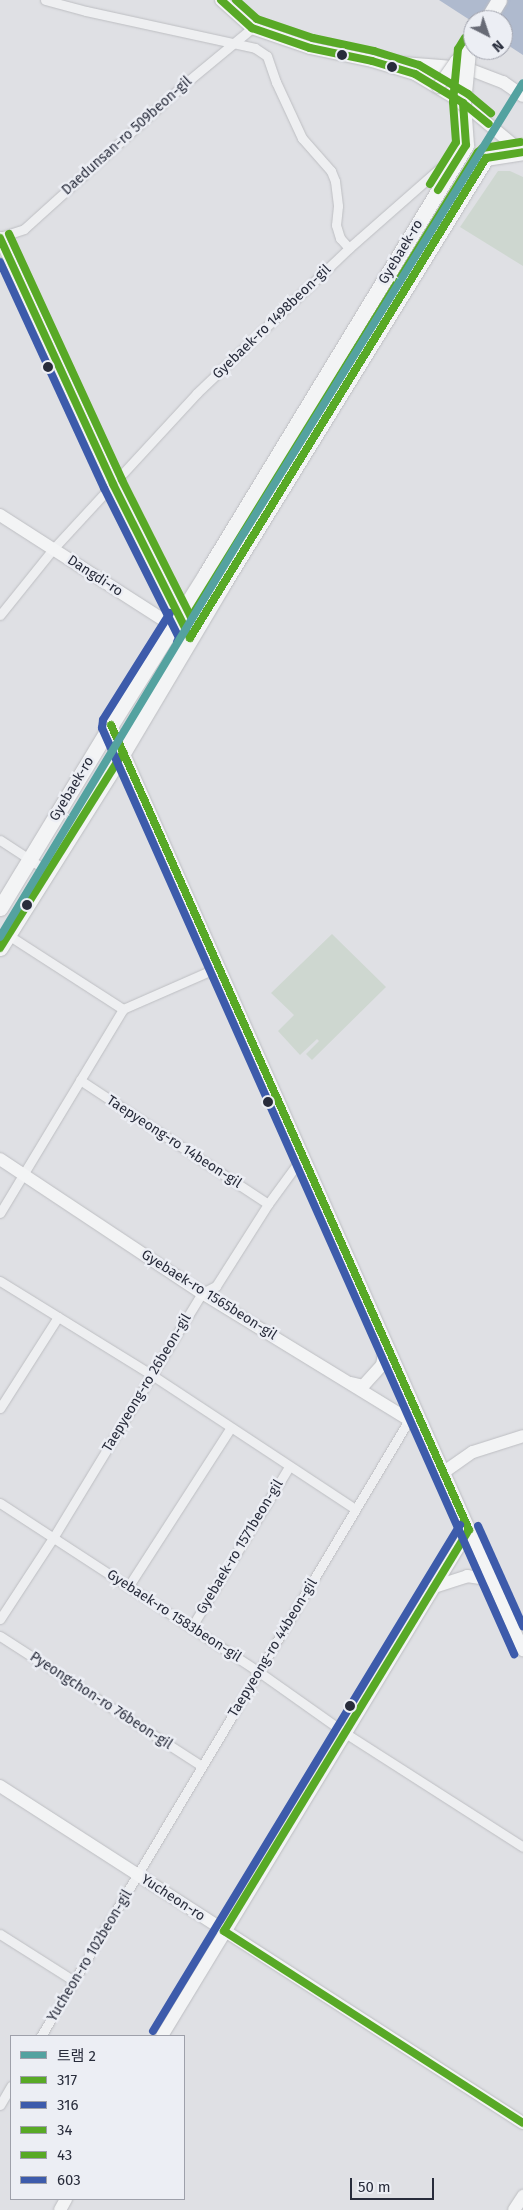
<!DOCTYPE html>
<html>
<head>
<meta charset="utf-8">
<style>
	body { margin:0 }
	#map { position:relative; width:523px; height:2210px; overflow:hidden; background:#dfe0e4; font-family:"Fira Sans","Noto Sans KR",sans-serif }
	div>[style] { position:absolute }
	.green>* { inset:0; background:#ced7d0 }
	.water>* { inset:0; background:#afbace }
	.roads { filter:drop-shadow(0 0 1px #bdbec2) drop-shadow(0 0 1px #bdbec2) }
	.street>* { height:9px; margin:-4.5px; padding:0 4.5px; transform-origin:4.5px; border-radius:4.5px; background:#eeeff1 }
	.secondary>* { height:12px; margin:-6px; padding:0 6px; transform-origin:6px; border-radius:6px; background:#f3f4f5 }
	.primary>* { height:15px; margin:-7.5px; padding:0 7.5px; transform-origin:7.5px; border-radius:7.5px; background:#f3f4f5 }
	.bridges { filter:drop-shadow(0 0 1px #bcbdc1) drop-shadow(0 0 1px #bcbdc1) }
	.secondary-bridge>* { height:12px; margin:-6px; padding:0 6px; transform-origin:6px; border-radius:6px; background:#f3f4f5 }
	.primary-bridge>* { height:15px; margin:-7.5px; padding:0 7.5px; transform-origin:7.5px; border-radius:7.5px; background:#f3f4f5 }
	.bus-1>* { height:8px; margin:-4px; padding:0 4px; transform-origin:4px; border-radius:4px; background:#58a926 }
	.bus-2>* { height:8px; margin:-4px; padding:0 4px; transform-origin:4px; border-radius:4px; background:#3d5bab }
	.bus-3>* { height:8px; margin:-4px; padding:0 4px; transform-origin:4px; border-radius:4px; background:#58a926 }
	.bus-4>* { height:8px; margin:-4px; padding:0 4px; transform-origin:4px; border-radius:4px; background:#58a926 }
	.bus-5>* { height:8px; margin:-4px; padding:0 4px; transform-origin:4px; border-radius:4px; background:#3d5bab }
	.tram-1>* { height:8px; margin:-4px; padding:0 4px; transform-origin:4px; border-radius:4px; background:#54a2a0 }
	.dots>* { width:14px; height:14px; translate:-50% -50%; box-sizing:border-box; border:2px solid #eceef4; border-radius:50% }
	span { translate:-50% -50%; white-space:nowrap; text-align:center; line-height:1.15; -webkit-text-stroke:5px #eceef4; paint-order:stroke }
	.street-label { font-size:14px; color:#282c3b }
	.legend { position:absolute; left:10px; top:2035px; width:175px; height:165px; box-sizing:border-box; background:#eceef4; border:1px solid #9ea0aa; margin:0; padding:6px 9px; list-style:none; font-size:15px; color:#282c3b }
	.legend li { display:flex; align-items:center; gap:10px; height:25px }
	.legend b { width:25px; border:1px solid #9ea0aa }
	.north { position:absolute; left:463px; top:10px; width:50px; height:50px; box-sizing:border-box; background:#eceef4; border:1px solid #9ea0aa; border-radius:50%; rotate:139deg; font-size:14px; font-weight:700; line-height:20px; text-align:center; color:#282c3b }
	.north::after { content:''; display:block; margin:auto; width:18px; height:22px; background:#686b76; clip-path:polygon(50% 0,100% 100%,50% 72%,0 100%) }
	.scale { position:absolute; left:350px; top:2178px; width:84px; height:22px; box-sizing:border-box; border:2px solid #282c3b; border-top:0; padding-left:6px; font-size:15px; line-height:18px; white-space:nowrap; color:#282c3b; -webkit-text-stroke:4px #eceef4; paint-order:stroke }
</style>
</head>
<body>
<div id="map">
	<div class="green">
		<div style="clip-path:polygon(498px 171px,510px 171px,523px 177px,523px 266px,460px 227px)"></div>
		<div style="clip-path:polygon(332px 934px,386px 987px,312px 1060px,306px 1054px,319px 1041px,317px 1039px,300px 1055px,278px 1031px,294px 1015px,271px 993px)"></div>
	</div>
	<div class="water">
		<div style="clip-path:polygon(439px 0,523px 0,523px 55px,503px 42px,503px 20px,473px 20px,473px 22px)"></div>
	</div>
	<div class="roads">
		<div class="street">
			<div style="left:45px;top:0;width:42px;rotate:15deg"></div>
			<div style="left:86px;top:11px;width:173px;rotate:12.3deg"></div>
			<div style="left:255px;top:48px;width:14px;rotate:34deg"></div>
			<div style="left:267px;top:56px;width:28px;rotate:71deg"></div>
			<div style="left:276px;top:82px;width:62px;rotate:65.1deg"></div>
			<div style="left:302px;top:138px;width:44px;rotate:48.7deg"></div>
			<div style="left:331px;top:171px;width:11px;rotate:68deg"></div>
			<div style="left:335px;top:181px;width:25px;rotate:83deg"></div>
			<div style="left:338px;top:206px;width:19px;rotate:96deg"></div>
			<div style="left:336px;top:225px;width:14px;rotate:73deg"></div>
			<div style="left:340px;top:238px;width:13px;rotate:48deg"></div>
			<div style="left:0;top:237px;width:25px;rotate:-18deg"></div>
			<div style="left:24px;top:229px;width:213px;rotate:-42.1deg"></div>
			<div style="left:182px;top:86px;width:91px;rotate:-39.6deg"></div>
			<div style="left:0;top:615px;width:85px;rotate:-51.2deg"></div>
			<div style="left:53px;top:549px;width:212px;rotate:-47.3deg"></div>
			<div style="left:197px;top:393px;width:210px;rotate:-43.6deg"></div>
			<div style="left:349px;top:248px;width:121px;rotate:-41.3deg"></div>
			<div style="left:0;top:840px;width:59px;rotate:33.1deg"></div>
			<div style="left:8px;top:935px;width:137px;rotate:32.8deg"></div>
			<div style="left:80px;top:1080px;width:225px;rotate:33.4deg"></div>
			<div style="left:0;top:1213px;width:238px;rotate:-58.9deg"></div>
			<div style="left:123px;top:1009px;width:105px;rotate:-23.6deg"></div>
			<div style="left:0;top:1281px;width:179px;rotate:31.7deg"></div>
			<div style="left:152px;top:1375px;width:243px;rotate:33.4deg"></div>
			<div style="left:0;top:1408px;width:108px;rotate:-57.5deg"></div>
			<div style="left:0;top:1503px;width:309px;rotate:33.1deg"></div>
			<div style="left:259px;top:1672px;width:105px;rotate:35.3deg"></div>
			<div style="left:345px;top:1733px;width:211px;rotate:32.6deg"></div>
			<div style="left:128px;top:1587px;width:188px;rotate:-57.2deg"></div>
			<div style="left:0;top:1619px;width:97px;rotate:-56.8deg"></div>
			<div style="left:53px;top:1538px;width:287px;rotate:-58.7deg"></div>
			<div style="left:202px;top:1293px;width:16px;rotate:-27deg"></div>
			<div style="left:216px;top:1286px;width:97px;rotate:-57.6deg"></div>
			<div style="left:268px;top:1204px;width:59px;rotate:-53.9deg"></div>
			<div style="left:191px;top:1628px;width:188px;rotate:-58.7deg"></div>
			<div style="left:0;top:1636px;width:240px;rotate:32.8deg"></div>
			<div style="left:0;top:1934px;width:88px;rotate:32.4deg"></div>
			<div style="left:41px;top:2036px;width:718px;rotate:-59.15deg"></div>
			<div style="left:0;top:2105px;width:22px;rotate:-60deg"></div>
		</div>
		<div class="secondary">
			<div style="left:221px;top:0;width:42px;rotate:42.1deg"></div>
			<div style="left:252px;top:28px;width:61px;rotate:19deg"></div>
			<div style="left:310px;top:48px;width:63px;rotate:11.8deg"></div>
			<div style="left:372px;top:61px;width:45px;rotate:16.8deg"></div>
			<div style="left:415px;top:74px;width:56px;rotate:31.1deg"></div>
			<div style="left:463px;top:103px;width:78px;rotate:39.8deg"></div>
			<div style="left:390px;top:62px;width:76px;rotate:4.5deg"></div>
			<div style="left:466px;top:68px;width:40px;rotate:21deg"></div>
			<div style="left:503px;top:82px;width:24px;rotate:35deg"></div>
			<div style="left:0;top:238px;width:271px;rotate:65.3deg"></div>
			<div style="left:113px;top:484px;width:172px;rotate:63.4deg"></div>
			<div style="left:0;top:515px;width:215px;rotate:32.7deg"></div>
			<div style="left:111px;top:725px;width:1013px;rotate:65.99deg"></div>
			<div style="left:0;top:1159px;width:242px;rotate:33.6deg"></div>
			<div style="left:202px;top:1293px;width:243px;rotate:31.5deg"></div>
			<div style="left:409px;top:1420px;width:14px;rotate:17deg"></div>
			<div style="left:351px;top:1383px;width:12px;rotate:14deg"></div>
			<div style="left:363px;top:1386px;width:28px;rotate:-48deg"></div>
			<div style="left:382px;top:1365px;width:21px;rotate:-79deg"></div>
			<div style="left:444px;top:1472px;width:35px;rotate:-35deg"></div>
			<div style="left:473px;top:1452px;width:52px;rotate:-17.7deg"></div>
			<div style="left:434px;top:1587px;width:35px;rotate:-18deg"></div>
			<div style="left:467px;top:1576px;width:25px;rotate:9deg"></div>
			<div style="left:0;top:1786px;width:622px;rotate:32.8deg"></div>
			<div style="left:162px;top:2036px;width:592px;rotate:-58.75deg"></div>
			<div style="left:60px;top:2210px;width:13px;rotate:-61deg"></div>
			<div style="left:514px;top:2210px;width:17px;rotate:-57deg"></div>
		</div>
		<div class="primary">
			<div style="left:487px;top:20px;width:23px;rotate:-59deg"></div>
			<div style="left:0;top:908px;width:214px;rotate:-58.8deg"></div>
			<div style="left:111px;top:725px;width:177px;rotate:-57.9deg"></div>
			<div style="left:205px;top:575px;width:503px;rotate:-58.74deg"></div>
			<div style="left:466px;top:145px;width:42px;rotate:-94.1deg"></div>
			<div style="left:0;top:948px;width:231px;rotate:-57.8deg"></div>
			<div style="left:123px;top:753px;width:194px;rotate:-59.3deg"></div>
			<div style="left:222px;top:586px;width:503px;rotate:-58.33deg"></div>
			<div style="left:486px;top:158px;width:37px;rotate:-9deg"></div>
		</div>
	</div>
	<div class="bridges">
		<div class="secondary-bridge">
			<div style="left:438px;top:87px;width:32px;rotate:-55deg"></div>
			<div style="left:456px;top:61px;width:16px;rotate:-40deg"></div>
		</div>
		<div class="primary-bridge">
			<div style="left:463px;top:103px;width:52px;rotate:-84.5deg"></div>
		</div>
	</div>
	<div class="bus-1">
		<div style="left:111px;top:725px;width:881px;rotate:66.02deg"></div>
		<div style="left:0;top:948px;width:231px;rotate:-57.8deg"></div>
		<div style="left:224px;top:1931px;width:470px;rotate:-58.6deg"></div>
		<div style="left:224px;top:1931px;width:355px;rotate:32.7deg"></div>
	</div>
	<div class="bus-2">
		<div style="left:0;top:262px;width:249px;rotate:65.3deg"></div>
		<div style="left:104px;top:488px;width:168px;rotate:63.4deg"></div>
		<div style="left:179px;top:638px;width:4px;rotate:117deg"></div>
		<div style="left:170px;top:613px;width:126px;rotate:122.1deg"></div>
		<div style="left:103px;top:720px;width:8px;rotate:97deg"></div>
		<div style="left:102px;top:728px;width:1014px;rotate:66.01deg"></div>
	</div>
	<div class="bus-3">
		<div style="left:221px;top:0;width:42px;rotate:42.1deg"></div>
		<div style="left:252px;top:28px;width:61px;rotate:19deg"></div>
		<div style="left:310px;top:48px;width:63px;rotate:11.8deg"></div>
		<div style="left:372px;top:61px;width:45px;rotate:16.8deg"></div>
		<div style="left:415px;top:74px;width:56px;rotate:31.1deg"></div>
		<div style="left:463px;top:103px;width:33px;rotate:39deg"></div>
		<div style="left:438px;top:190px;width:53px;rotate:-58.1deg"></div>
		<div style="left:466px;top:145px;width:42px;rotate:-94.1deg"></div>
		<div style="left:0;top:238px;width:271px;rotate:65.3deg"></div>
		<div style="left:113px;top:484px;width:172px;rotate:63.4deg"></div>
		<div style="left:190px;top:638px;width:564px;rotate:-58.34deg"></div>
		<div style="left:486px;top:158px;width:36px;rotate:-9deg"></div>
	</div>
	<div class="bus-4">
		<div style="left:236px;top:0;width:28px;rotate:42deg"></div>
		<div style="left:257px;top:19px;width:59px;rotate:18.7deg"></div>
		<div style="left:313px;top:38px;width:62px;rotate:12deg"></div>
		<div style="left:374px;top:51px;width:47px;rotate:17.3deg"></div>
		<div style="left:419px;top:65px;width:57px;rotate:30.6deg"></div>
		<div style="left:468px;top:94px;width:30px;rotate:40deg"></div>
		<div style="left:430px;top:184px;width:49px;rotate:-58.2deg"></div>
		<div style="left:456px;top:142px;width:40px;rotate:-94.3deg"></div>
		<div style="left:453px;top:102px;width:53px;rotate:-84.6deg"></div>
		<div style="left:458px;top:49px;width:13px;rotate:-58deg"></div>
		<div style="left:9px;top:234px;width:271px;rotate:65.3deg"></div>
		<div style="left:122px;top:480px;width:153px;rotate:63.3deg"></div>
		<div style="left:191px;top:617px;width:546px;rotate:-58.32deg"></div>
		<div style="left:478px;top:152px;width:6px;rotate:-39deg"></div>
		<div style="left:483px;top:148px;width:38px;rotate:-9deg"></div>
	</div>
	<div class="bus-5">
		<div style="left:478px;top:1526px;width:110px;rotate:65.8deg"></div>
		<div style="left:153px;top:2031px;width:592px;rotate:-58.75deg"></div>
	</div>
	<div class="tram-1">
		<div style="left:0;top:937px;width:472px;rotate:-58.9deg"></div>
		<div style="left:244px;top:533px;width:529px;rotate:-58.2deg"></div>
	</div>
	<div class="dots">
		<div style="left:342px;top:55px;background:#282c3b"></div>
		<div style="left:392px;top:67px;background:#282c3b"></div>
		<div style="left:48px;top:367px;background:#282c3b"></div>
		<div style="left:27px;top:905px;background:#282c3b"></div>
		<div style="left:268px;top:1102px;background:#282c3b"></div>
		<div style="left:350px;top:1706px;background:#282c3b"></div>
	</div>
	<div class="street-label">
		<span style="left:127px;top:136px;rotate:-42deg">Daedunsan-ro 509beon-gil</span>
		<span style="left:401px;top:252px;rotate:-59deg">Gyebaek-ro</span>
		<span style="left:272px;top:322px;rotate:-44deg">Gyebaek-ro 1498beon-gil</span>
		<span style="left:95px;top:576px;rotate:33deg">Dangdi-ro</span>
		<span style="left:72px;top:789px;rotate:-59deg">Gyebaek-ro</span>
		<span style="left:174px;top:1142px;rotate:33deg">Taepyeong-ro 14beon-gil</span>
		<span style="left:209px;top:1295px;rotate:32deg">Gyebaek-ro 1565beon-gil</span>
		<span style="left:147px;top:1383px;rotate:-59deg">Taepyeong-ro 26beon-gil</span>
		<span style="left:240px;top:1547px;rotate:-59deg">Gyebaek-ro 1571beon-gil</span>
		<span style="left:174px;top:1616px;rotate:33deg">Gyebaek-ro 1583beon-gil</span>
		<span style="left:273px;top:1648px;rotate:-59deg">Taepyeong-ro 44beon-gil</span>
		<span style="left:101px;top:1701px;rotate:33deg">Pyeongchon-ro 76beon-gil</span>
		<span style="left:173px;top:1898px;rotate:33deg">Yucheon-ro</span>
		<span style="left:90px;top:1956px;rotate:-59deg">Yucheon-ro 102beon-gil</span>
	</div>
	<ul class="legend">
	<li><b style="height:6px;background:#54a2a0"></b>트램 2</li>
	<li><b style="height:6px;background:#58a926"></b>317</li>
	<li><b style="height:6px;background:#3d5bab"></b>316</li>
	<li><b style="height:6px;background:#58a926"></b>34</li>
	<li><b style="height:6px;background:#58a926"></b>43</li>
	<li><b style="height:6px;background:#3d5bab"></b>603</li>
	</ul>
	<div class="north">N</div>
	<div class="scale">50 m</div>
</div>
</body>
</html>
